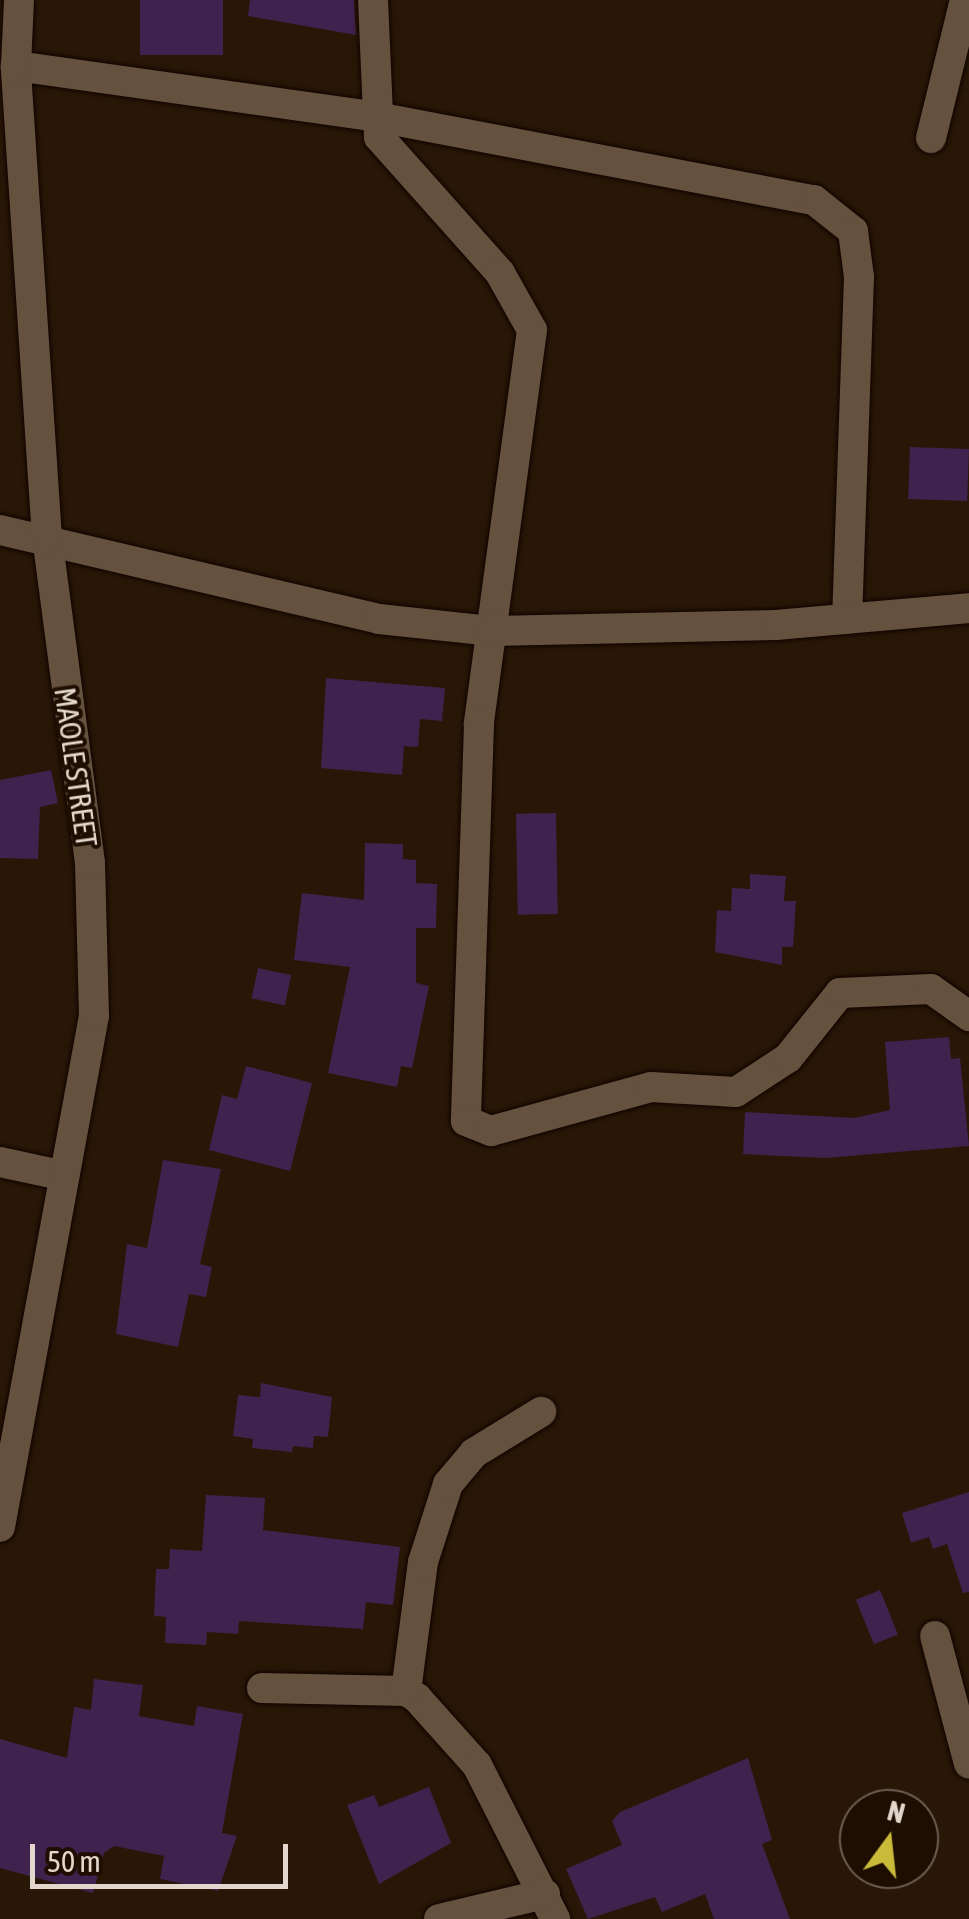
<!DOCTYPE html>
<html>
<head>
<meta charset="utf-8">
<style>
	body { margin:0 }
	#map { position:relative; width:969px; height:1919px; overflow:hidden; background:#281706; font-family:"Asap Condensed",sans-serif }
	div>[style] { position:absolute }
	.building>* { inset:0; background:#40224e; transform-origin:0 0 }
	.roads { filter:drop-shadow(0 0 2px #100300) drop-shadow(0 0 2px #100300) }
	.minor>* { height:30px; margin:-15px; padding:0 15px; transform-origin:15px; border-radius:15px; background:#64513e }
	span { translate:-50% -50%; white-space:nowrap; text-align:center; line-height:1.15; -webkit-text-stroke:8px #1e0e01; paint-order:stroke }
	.street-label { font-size:30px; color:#e3d7cd }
	.north { position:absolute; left:839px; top:1789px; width:100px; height:100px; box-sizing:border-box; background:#1e0e01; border:2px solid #6d5e53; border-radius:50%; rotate:15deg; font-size:28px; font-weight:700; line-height:40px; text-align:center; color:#e3d7cd }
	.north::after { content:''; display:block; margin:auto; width:35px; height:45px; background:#caba3a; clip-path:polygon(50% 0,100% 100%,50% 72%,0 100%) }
	.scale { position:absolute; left:30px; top:1844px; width:258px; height:45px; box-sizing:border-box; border:5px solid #e3d7cd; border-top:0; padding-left:12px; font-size:30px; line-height:35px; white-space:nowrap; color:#e3d7cd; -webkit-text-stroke:8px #1e0e01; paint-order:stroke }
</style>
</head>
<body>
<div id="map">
	<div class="building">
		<div style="left:140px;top:0;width:83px;height:55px"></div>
		<div style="clip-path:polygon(250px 0,354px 0,356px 35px,248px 16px)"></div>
		<div style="left:910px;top:447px;width:59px;height:52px;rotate:2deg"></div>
		<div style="clip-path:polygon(326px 678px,445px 688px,442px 721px,420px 719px,418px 747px,404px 746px,402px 775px,321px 768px)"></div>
		<div style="clip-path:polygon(51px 770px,58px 803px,40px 807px,38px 859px,0 858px,0 780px)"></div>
		<div style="left:556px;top:813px;width:101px;height:40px;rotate:89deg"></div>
		<div style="clip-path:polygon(365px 843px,403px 844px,403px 859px,416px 860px,416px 883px,437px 884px,436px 928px,416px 928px,416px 983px,429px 986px,412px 1068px,401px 1066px,397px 1087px,328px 1073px,350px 967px,294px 960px,302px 893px,364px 900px)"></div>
		<div style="clip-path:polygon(750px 874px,786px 876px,784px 901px,796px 901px,793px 947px,782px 947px,782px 965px,715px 952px,717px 910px,731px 911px,732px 888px,750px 889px)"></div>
		<div style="left:258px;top:968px;width:34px;height:31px;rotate:12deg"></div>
		<div style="clip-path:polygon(949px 1037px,951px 1059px,960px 1058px,969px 1146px,825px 1158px,743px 1154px,745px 1112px,854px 1118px,890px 1110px,885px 1042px)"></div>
		<div style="clip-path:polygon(246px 1066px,312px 1083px,290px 1171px,209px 1150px,222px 1095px,237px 1099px)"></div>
		<div style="clip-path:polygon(163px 1160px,221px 1169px,200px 1264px,212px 1267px,206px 1297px,189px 1294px,178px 1347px,116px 1334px,127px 1244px,147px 1248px)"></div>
		<div style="clip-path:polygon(261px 1383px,332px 1397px,328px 1437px,314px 1436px,313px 1448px,293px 1446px,292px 1452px,252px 1448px,253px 1439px,233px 1436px,238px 1395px,260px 1397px)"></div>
		<div style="clip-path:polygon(969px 1492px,969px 1592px,963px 1593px,947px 1544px,933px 1549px,929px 1537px,911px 1543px,902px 1513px)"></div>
		<div style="clip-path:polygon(206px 1495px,265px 1498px,263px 1530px,400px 1547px,393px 1605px,366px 1602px,363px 1629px,239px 1621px,238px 1634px,207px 1632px,206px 1645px,165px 1643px,166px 1617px,154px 1616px,156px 1569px,169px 1569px,170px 1549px,202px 1551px)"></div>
		<div style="left:880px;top:1590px;width:48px;height:26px;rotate:68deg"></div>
		<div style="clip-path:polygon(94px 1679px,143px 1685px,139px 1716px,194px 1726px,197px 1706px,243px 1714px,222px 1833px,237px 1836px,218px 1891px,160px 1879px,164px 1856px,114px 1846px,104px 1853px,93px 1893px,0 1868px,0 1739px,67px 1758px,74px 1707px,91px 1710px)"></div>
		<div style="clip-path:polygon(748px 1758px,772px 1840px,762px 1844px,790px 1919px,714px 1919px,705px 1894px,662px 1912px,655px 1897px,588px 1919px,566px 1869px,622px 1845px,612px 1821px,620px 1812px)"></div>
		<div style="clip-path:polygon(429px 1787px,451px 1843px,379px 1884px,347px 1805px,374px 1795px,379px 1807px)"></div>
	</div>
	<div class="roads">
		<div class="minor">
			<div style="left:373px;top:0;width:137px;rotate:87.5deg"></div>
			<div style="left:379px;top:137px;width:182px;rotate:48.3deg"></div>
			<div style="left:500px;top:273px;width:65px;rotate:60.7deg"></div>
			<div style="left:532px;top:330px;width:398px;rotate:97.7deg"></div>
			<div style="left:479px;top:724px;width:397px;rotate:91.9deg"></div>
			<div style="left:466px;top:1121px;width:27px;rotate:22deg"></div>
			<div style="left:491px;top:1131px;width:166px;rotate:-15.4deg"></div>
			<div style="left:651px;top:1087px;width:85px;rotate:3.4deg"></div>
			<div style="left:736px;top:1092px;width:62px;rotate:-33.2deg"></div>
			<div style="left:788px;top:1058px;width:83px;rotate:-51.3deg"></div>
			<div style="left:840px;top:993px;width:91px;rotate:-2.5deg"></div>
			<div style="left:931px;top:989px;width:47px;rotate:35.4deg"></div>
			<div style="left:16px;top:66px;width:359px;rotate:8deg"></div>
			<div style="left:372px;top:116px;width:450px;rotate:10.8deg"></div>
			<div style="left:814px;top:200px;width:50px;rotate:38.5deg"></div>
			<div style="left:853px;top:231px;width:46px;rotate:82.6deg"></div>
			<div style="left:859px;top:277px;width:342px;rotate:92deg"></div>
			<div style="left:931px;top:138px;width:142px;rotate:-76.2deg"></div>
			<div style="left:0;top:530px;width:389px;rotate:13.2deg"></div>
			<div style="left:379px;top:619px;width:114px;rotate:6.1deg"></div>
			<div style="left:492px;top:631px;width:284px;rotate:-1.2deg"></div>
			<div style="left:776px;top:625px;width:194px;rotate:-5deg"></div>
			<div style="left:0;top:1162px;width:66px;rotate:12.2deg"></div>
			<div style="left:0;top:1527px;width:520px;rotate:-79.58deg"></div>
			<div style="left:94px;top:1016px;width:153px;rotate:-91.5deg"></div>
			<div style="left:90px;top:863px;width:328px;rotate:-97.5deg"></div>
			<div style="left:47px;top:538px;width:473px;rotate:-93.8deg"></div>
			<div style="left:16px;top:66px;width:66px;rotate:-87.4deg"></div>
			<div style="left:935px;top:1636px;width:132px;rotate:75.1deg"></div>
			<div style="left:262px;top:1688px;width:144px;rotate:1.2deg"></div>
			<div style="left:406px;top:1691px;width:13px;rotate:32deg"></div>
			<div style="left:417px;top:1698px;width:90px;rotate:48.2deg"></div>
			<div style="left:477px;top:1765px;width:173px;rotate:63.1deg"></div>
			<div style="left:406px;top:1691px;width:130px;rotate:-82.5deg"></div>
			<div style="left:423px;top:1562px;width:82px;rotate:-72.2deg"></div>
			<div style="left:448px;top:1484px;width:40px;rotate:-50deg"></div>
			<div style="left:474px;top:1453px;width:79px;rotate:-31.5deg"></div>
			<div style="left:439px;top:1919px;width:109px;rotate:-13.3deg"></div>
		</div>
	</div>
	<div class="street-label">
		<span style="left:76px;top:767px;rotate:82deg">MAOLE STREET</span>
	</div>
	<div class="north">N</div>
	<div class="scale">50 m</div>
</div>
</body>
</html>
